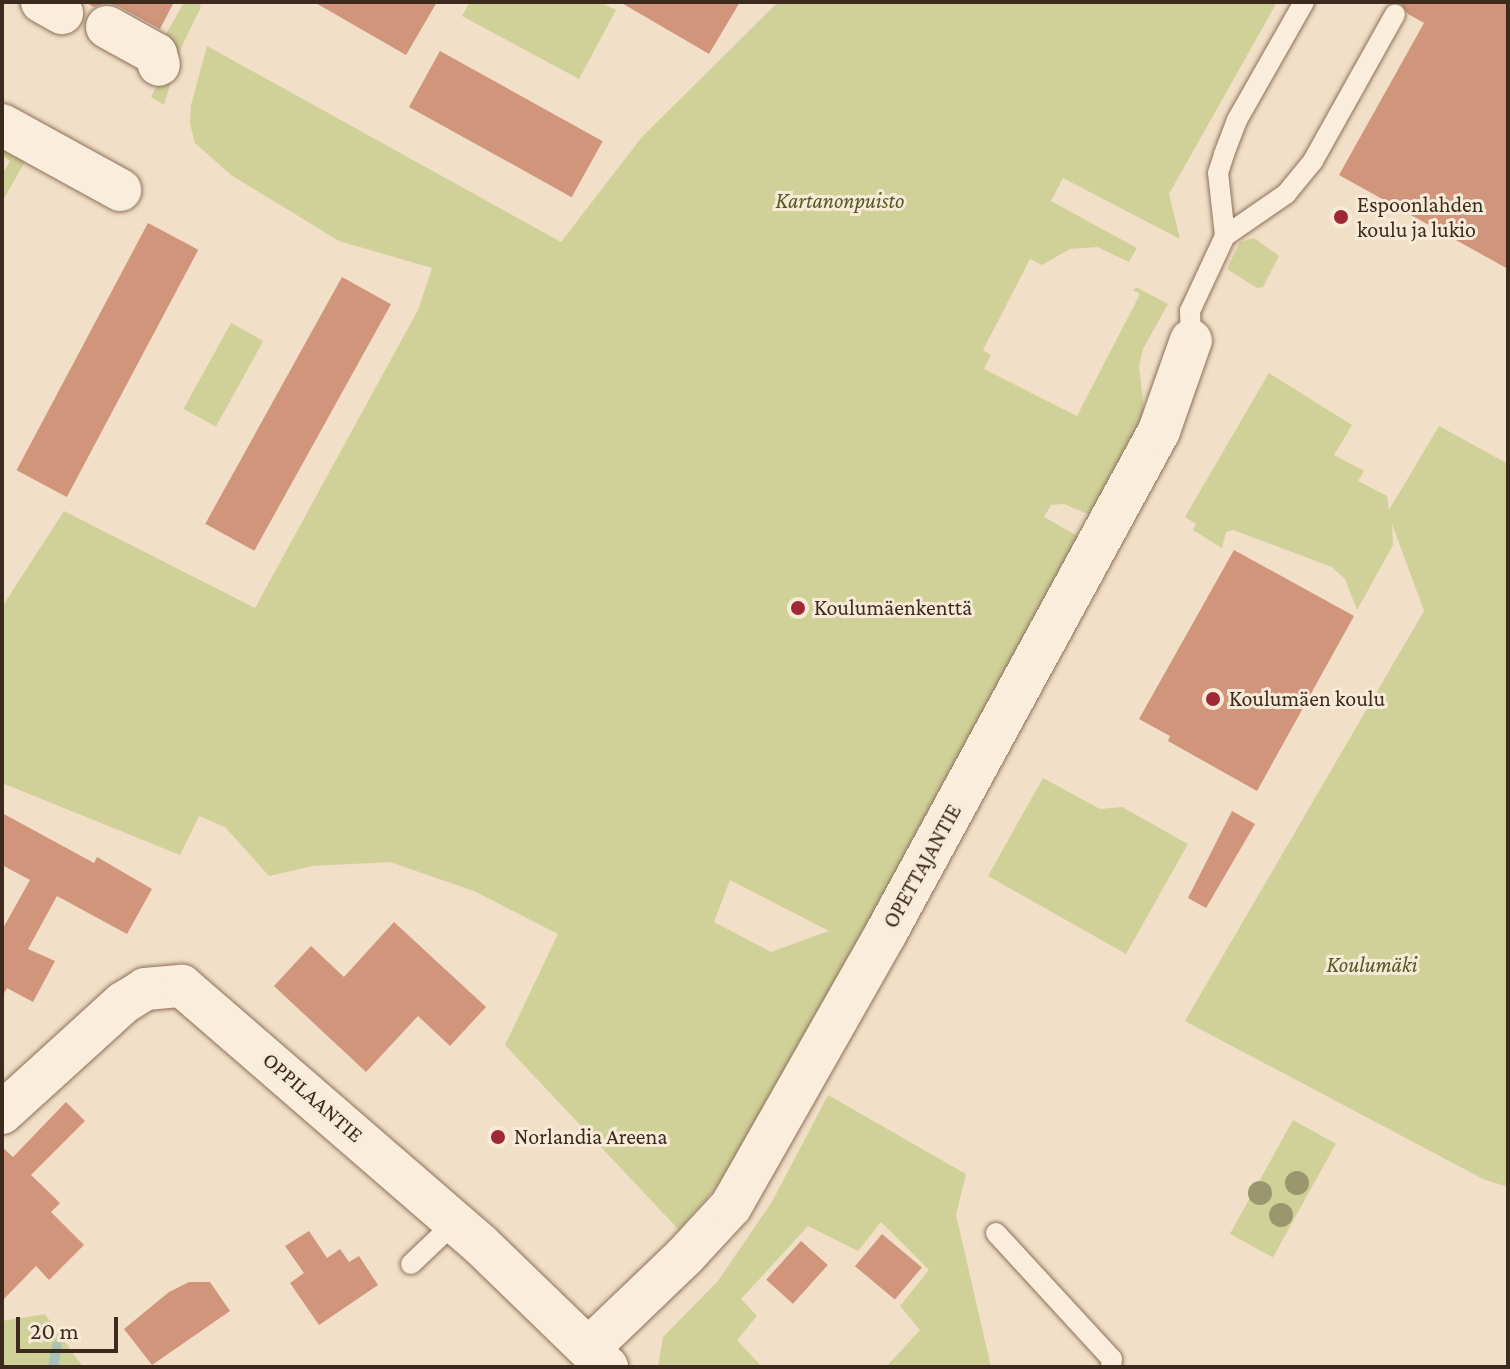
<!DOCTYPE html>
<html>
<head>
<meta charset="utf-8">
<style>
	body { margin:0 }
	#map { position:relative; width:1510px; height:1369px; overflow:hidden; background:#f1dfc7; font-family:"Crimson Pro",serif }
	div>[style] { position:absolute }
	.green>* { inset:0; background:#d0d099; transform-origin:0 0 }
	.stream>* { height:10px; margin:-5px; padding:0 5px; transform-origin:5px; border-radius:5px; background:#a8c4b9 }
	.building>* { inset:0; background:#d0957b; transform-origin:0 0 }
	.roads { filter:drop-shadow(0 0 2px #8d705b) drop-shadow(0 0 2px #8d705b) }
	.lane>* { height:20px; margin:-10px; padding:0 10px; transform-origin:10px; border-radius:10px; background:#faeddb }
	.street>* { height:42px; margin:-21px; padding:0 21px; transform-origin:21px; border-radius:21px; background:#faeddb }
	.trees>* { width:24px; height:24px; margin:-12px; border-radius:50%; background:#9a966e }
	.dots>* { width:22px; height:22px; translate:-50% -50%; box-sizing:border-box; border:4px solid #f7ead7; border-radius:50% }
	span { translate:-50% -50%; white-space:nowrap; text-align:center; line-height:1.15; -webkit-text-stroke:6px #f7ead7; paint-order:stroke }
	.park-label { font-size:22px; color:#535a25; font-style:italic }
	.poi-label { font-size:22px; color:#3d2a1f }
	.left { translate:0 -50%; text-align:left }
	.street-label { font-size:22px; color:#3d2a1f }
	.frame { position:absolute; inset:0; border:4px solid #3d2a1f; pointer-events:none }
	.scale { position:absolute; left:16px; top:1317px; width:102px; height:36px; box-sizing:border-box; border:4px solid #3d2a1f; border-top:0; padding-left:10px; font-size:24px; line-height:28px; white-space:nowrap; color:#3d2a1f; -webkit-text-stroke:6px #f7ead7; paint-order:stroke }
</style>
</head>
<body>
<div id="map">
	<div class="green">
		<div style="clip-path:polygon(184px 2px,201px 2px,200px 9px,181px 48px,164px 105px,151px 97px,174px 55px,159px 47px)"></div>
		<div style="clip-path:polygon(470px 2px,600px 2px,616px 10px,579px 79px,462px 16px)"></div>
		<div style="clip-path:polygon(evenodd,778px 2px,1277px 2px,1169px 194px,1180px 239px,1063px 178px,1051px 201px,1137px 248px,1129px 262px,1097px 247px,1070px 249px,1042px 265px,1030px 259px,983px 350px,991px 355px,984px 369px,1077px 416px,1140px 294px,1133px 290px,1136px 287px,1168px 304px,1143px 349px,1139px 366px,1146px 427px,1095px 517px,1064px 504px,1051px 505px,1044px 517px,1083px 539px,735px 1166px,679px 1230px,505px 1045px,558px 934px,474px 891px,390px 862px,313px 866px,269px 876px,225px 827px,199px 816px,180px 855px,2px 783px,2px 607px,64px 511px,255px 608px,418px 310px,432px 268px,339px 241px,231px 175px,195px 143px,190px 124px,191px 105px,207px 46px,561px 242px,642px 137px,778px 2px,730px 880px,829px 931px,771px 952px,714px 922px,730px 880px)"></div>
		<div style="clip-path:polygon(2px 142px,28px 156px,2px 202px,2px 175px,10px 161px,2px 156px)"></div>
		<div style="clip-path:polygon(1254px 238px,1279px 256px,1263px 287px,1257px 288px,1227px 269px,1240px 242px)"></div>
		<div style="left:231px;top:323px;width:37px;height:98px;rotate:29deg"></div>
		<div style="clip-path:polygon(1269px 373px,1352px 425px,1334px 455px,1364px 471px,1358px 481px,1387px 496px,1389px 510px,1439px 426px,1508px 464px,1508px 1187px,1483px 1179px,1185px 1021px,1424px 611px,1392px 524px,1393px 545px,1357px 610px,1345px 579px,1332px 567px,1233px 530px,1226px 532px,1222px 548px,1193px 530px,1196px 524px,1185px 517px)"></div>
		<div style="clip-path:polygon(1043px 778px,1100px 809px,1122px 807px,1188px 844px,1126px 954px,988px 876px)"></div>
		<div style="clip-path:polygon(828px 1095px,966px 1174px,956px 1215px,991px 1367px,886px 1367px,920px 1330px,900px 1306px,929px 1270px,881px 1222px,858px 1251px,808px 1226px,741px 1299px,757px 1316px,737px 1340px,762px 1367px,658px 1367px,663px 1337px,718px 1281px,773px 1200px)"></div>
		<div style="left:1293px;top:1120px;width:49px;height:130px;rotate:29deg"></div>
		<div style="clip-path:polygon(45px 1314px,83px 1367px,2px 1367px,2px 1321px)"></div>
	</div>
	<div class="stream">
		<div style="left:53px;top:1367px;width:21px;rotate:-79deg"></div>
	</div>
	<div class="building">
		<div style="clip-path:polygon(84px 2px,174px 2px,160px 29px,118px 6px,106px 3px,94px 7px)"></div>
		<div style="clip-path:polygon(314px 2px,437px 2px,406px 55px)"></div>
		<div style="clip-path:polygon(620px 2px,740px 2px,709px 54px)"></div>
		<div style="clip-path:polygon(1399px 2px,1508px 2px,1508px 269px,1339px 175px,1424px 23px,1408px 14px)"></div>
		<div style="left:440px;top:51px;width:186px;height:64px;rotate:29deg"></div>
		<div style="left:148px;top:223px;width:57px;height:280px;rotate:28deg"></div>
		<div style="left:342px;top:277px;width:56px;height:282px;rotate:29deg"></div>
		<div style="clip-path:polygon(1234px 550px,1354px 616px,1257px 791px,1168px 741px,1170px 736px,1139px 719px)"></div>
		<div style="clip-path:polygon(1232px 811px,1255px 824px,1206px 908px,1188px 898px)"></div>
		<div style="clip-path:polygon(2px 813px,94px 863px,97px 857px,152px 889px,127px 934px,57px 896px,28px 949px,55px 961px,33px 1002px,7px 988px,2px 997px,2px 930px,30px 880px,2px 865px)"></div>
		<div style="clip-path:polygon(394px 922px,486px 1007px,450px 1046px,418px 1016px,366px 1072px,274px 986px,311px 946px,344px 977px)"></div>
		<div style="clip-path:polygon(66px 1102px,85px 1121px,31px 1175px,60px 1203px,51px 1212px,84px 1245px,49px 1280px,36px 1266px,2px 1301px,2px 1147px,13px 1157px)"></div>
		<div style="clip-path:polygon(309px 1231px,327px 1258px,340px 1249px,349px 1262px,359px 1256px,378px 1285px,319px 1325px,290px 1283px,304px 1273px,285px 1246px)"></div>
		<div style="left:882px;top:1234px;width:52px;height:42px;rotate:40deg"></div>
		<div style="left:801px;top:1241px;width:36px;height:52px;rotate:42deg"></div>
		<div style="clip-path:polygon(189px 1282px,210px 1282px,230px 1311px,152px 1365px,124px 1329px,169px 1292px)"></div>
	</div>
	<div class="roads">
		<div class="lane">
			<div style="left:1225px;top:236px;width:63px;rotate:-96.3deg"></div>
			<div style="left:1218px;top:173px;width:20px;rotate:-72deg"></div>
			<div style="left:1224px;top:154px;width:36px;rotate:-69deg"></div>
			<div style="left:1237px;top:120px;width:136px;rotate:-60.4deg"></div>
			<div style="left:1191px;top:340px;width:29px;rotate:-92deg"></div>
			<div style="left:1190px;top:311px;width:83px;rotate:-65deg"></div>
			<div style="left:1225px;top:236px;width:74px;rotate:-34.5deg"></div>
			<div style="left:1286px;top:194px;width:43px;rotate:-50.7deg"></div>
			<div style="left:1313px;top:161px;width:168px;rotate:-60.8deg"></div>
			<div style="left:996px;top:1233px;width:171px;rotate:47.4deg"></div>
			<div style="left:1112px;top:1359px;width:8px;rotate:97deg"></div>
			<div style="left:411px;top:1264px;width:59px;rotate:-43.6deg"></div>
		</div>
		<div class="street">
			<div style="left:42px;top:2px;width:23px;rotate:29deg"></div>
			<div style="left:107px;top:27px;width:56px;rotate:28.9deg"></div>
			<div style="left:156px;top:54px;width:11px;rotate:75deg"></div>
			<div style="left:2px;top:125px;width:135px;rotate:28.8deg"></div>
			<div style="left:2px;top:1113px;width:164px;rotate:-42.3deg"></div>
			<div style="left:123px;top:1003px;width:26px;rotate:-32deg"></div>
			<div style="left:145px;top:989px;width:37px;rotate:-5deg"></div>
			<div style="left:182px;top:986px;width:394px;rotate:40.9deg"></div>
			<div style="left:480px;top:1244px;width:177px;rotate:44.1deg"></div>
			<div style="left:589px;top:1348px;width:132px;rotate:-43.8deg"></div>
			<div style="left:684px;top:1257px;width:69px;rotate:-47.3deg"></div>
			<div style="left:731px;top:1206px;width:314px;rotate:-60.4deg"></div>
			<div style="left:886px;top:933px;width:571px;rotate:-61.46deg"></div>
			<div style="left:1159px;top:431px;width:96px;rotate:-70.6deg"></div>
		</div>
	</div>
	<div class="trees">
		<div style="left:1297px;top:1183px"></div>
		<div style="left:1260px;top:1193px"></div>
		<div style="left:1281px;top:1215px"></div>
	</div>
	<div class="dots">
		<div style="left:1341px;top:217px;background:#a02836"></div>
		<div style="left:798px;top:608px;background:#a02836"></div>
		<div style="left:1213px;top:699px;background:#a02836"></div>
		<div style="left:498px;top:1137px;background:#a02836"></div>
	</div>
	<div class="park-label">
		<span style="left:840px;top:201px">Kartanonpuisto</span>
		<span style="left:1372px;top:965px">Koulumäki</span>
	</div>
	<div class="poi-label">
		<span class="left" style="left:1357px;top:217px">Espoonlahden<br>koulu ja lukio</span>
		<span class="left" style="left:814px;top:608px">Koulumäenkenttä</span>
		<span class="left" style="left:1229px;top:699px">Koulumäen koulu</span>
		<span class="left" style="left:514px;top:1137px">Norlandia Areena</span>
	</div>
	<div class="street-label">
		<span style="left:922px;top:866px;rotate:-61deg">OPETTAJANTIE</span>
		<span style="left:313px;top:1097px;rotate:41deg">OPPILAANTIE</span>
	</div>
	<div class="frame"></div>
	<div class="scale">20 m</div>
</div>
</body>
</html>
